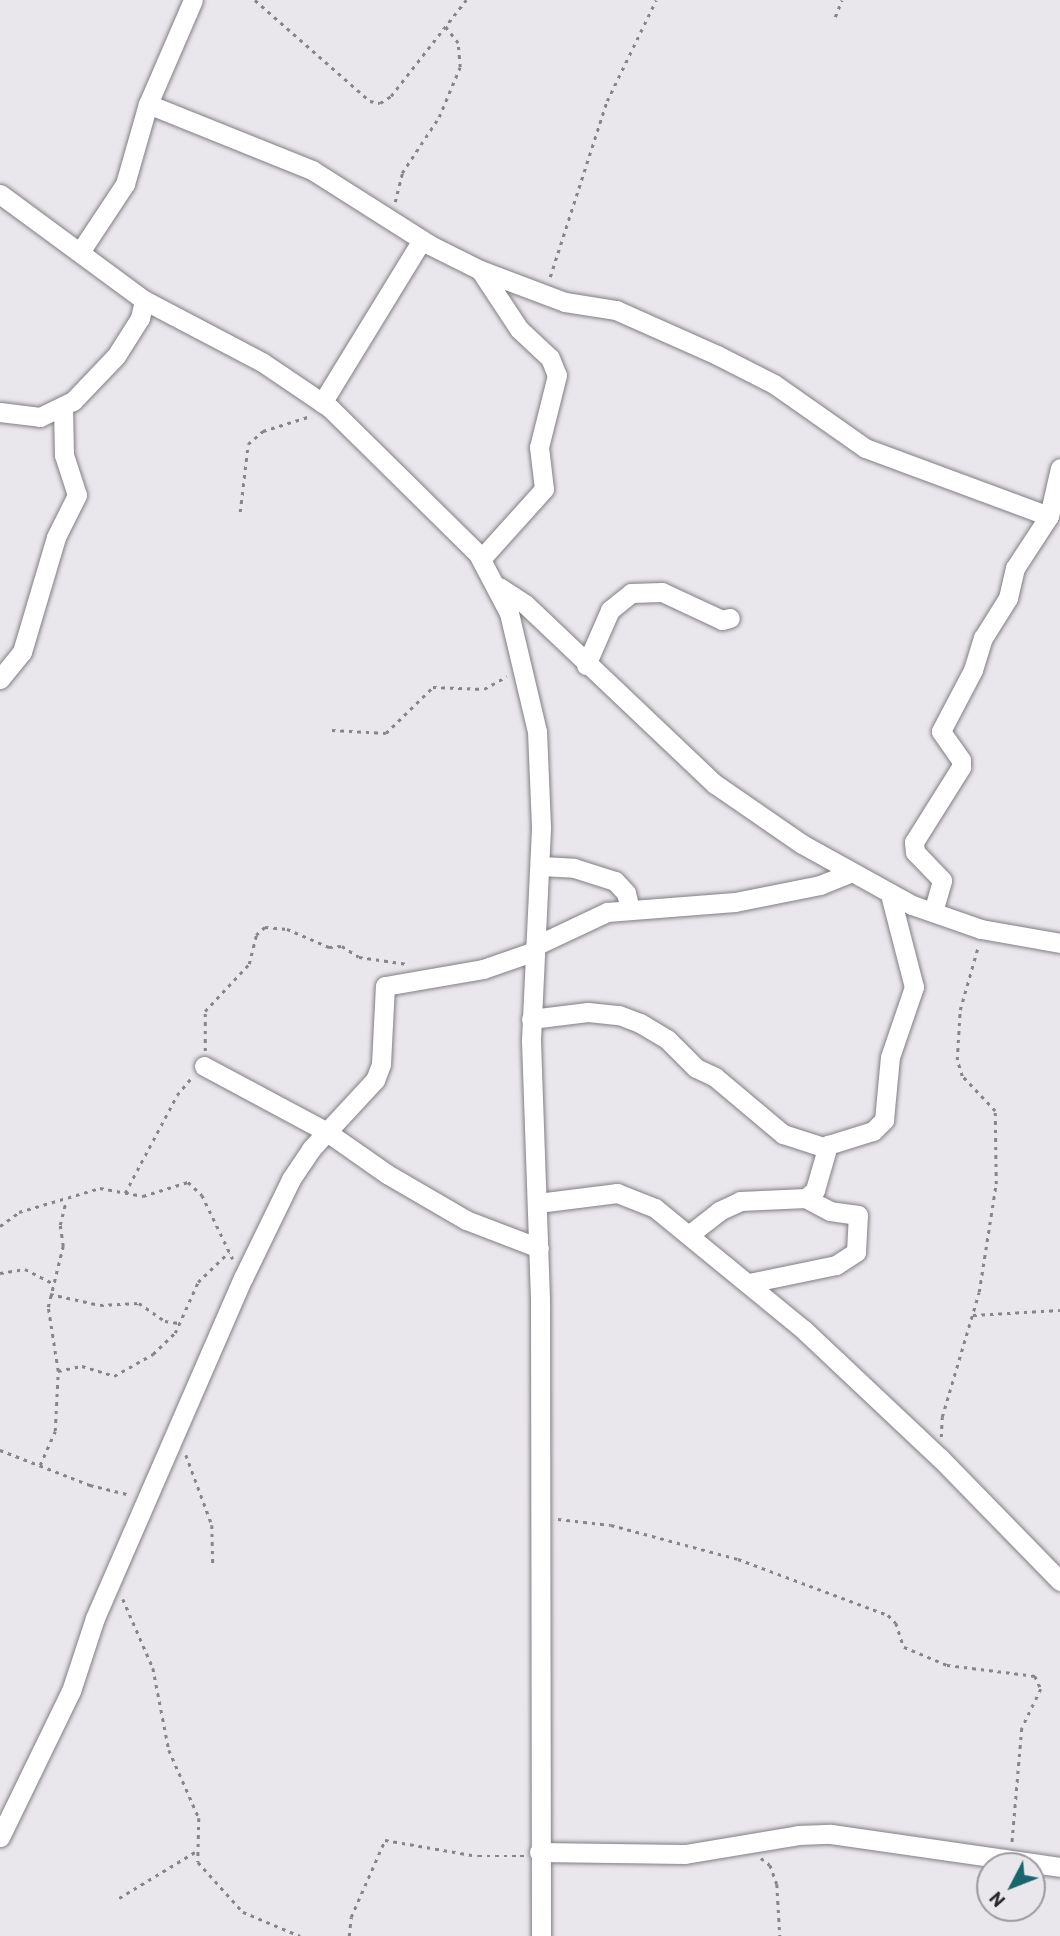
<!DOCTYPE html>
<html>
<head>
<meta charset="utf-8">
<style>
	body { margin:0 }
	#map { position:relative; width:1060px; height:1936px; overflow:hidden; background:#eae7ec; font-family:Barlow,sans-serif }
	div>[style] { position:absolute }
	.path>* { height:2.5px; margin-top:-1.25px; transform-origin:0; background:repeating-linear-gradient(90deg,#878589 0 3.5px,transparent 0 8.5px) }
	.roads { filter:drop-shadow(0 0 2px #817e83) drop-shadow(0 0 2px #817e83) }
	.minor>* { height:19px; margin:-9.5px; padding:0 9.5px; transform-origin:9.5px; border-radius:9.5px; background:#fff }
	span { translate:-50% -50%; white-space:nowrap; text-align:center; line-height:1.15; -webkit-text-stroke:7px #eae7ec; paint-order:stroke }
	.north { position:absolute; left:976px; top:1852px; width:70px; height:70px; box-sizing:border-box; background:#eae7ec; border:2px solid #9c9a9e; border-radius:50%; rotate:228deg; font-size:19px; font-weight:700; line-height:28px; text-align:center; color:#282729 }
	.north::after { content:''; display:block; margin:auto; width:24px; height:32px; background:#18656e; clip-path:polygon(50% 0,100% 100%,50% 72%,0 100%) }
</style>
</head>
<body>
<div id="map">
	<div class="path">
		<div style="left:255px;top:0;width:153px;rotate:41.3deg"></div>
		<div style="left:370px;top:101px;width:10px;rotate:11deg"></div>
		<div style="left:380px;top:103px;width:13px;rotate:-32deg"></div>
		<div style="left:391px;top:96px;width:122px;rotate:-52deg"></div>
		<div style="left:835px;top:17px;width:18px;rotate:-68deg"></div>
		<div style="left:395px;top:202px;width:30px;rotate:-76deg"></div>
		<div style="left:402px;top:173px;width:67px;rotate:-56.5deg"></div>
		<div style="left:439px;top:117px;width:54px;rotate:-67.2deg"></div>
		<div style="left:460px;top:67px;width:24px;rotate:-95deg"></div>
		<div style="left:458px;top:43px;width:23px;rotate:-128deg"></div>
		<div style="left:550px;top:277px;width:185px;rotate:-72.1deg"></div>
		<div style="left:607px;top:101px;width:112px;rotate:-64.1deg"></div>
		<div style="left:240px;top:512px;width:68px;rotate:-83.3deg"></div>
		<div style="left:248px;top:444px;width:20px;rotate:-41deg"></div>
		<div style="left:263px;top:431px;width:50px;rotate:-17.4deg"></div>
		<div style="left:332px;top:730px;width:54px;rotate:3.2deg"></div>
		<div style="left:386px;top:733px;width:66px;rotate:-44.4deg"></div>
		<div style="left:433px;top:687px;width:51px;rotate:2.2deg"></div>
		<div style="left:484px;top:689px;width:26px;rotate:-29deg"></div>
		<div style="left:205px;top:1051px;width:40px;rotate:-90deg"></div>
		<div style="left:205px;top:1011px;width:64px;rotate:-46.9deg"></div>
		<div style="left:249px;top:964px;width:30px;rotate:-76deg"></div>
		<div style="left:256px;top:935px;width:12px;rotate:-42deg"></div>
		<div style="left:265px;top:927px;width:22px;rotate:5deg"></div>
		<div style="left:287px;top:929px;width:46px;rotate:23.2deg"></div>
		<div style="left:329px;top:947px;width:13px;rotate:-4deg"></div>
		<div style="left:342px;top:946px;width:20px;rotate:33deg"></div>
		<div style="left:359px;top:957px;width:49px;rotate:8.3deg"></div>
		<div style="left:125px;top:1193px;width:111px;rotate:-62deg"></div>
		<div style="left:177px;top:1095px;width:23px;rotate:-50deg"></div>
		<div style="left:0;top:1226px;width:24px;rotate:-36deg"></div>
		<div style="left:19px;top:1212px;width:84px;rotate:-16.5deg"></div>
		<div style="left:100px;top:1188px;width:44px;rotate:10.5deg"></div>
		<div style="left:143px;top:1196px;width:47px;rotate:-17.3deg"></div>
		<div style="left:188px;top:1182px;width:19px;rotate:43deg"></div>
		<div style="left:202px;top:1195px;width:71px;rotate:64.2deg"></div>
		<div style="left:0;top:1273px;width:25px;rotate:-9deg"></div>
		<div style="left:25px;top:1269px;width:31px;rotate:27deg"></div>
		<div style="left:50px;top:1294px;width:51px;rotate:12.4deg"></div>
		<div style="left:100px;top:1305px;width:39px;rotate:-3deg"></div>
		<div style="left:139px;top:1303px;width:32px;rotate:35deg"></div>
		<div style="left:165px;top:1321px;width:14px;rotate:8deg"></div>
		<div style="left:973px;top:1315px;width:87px;rotate:-3.3deg"></div>
		<div style="left:58px;top:1371px;width:25px;rotate:-12deg"></div>
		<div style="left:82px;top:1366px;width:34px;rotate:17deg"></div>
		<div style="left:114px;top:1376px;width:45px;rotate:-29.4deg"></div>
		<div style="left:153px;top:1354px;width:30px;rotate:-44deg"></div>
		<div style="left:175px;top:1333px;width:56px;rotate:-65.7deg"></div>
		<div style="left:198px;top:1282px;width:43px;rotate:-44.1deg"></div>
		<div style="left:941px;top:1437px;width:20px;rotate:-87deg"></div>
		<div style="left:942px;top:1417px;width:130px;rotate:-73.5deg"></div>
		<div style="left:979px;top:1292px;width:109px;rotate:-81.1deg"></div>
		<div style="left:996px;top:1184px;width:73px;rotate:-90.8deg"></div>
		<div style="left:995px;top:1111px;width:48px;rotate:-133.3deg"></div>
		<div style="left:962px;top:1076px;width:17px;rotate:-107deg"></div>
		<div style="left:957px;top:1060px;width:50px;rotate:-86.6deg"></div>
		<div style="left:960px;top:1010px;width:66px;rotate:-74.1deg"></div>
		<div style="left:0;top:1450px;width:97px;rotate:21.3deg"></div>
		<div style="left:90px;top:1485px;width:42px;rotate:13.7deg"></div>
		<div style="left:186px;top:1455px;width:75px;rotate:69.6deg"></div>
		<div style="left:212px;top:1525px;width:41px;rotate:88.6deg"></div>
		<div style="left:40px;top:1465px;width:37px;rotate:-66deg"></div>
		<div style="left:55px;top:1431px;width:60px;rotate:-87.1deg"></div>
		<div style="left:58px;top:1371px;width:65px;rotate:-98.9deg"></div>
		<div style="left:48px;top:1307px;width:63px;rotate:-76.2deg"></div>
		<div style="left:63px;top:1246px;width:21px;rotate:-98deg"></div>
		<div style="left:60px;top:1225px;width:25px;rotate:-76deg"></div>
		<div style="left:558px;top:1519px;width:53px;rotate:6.5deg"></div>
		<div style="left:611px;top:1525px;width:131px;rotate:15deg"></div>
		<div style="left:738px;top:1559px;width:160px;rotate:20.5deg"></div>
		<div style="left:888px;top:1615px;width:11px;rotate:45deg"></div>
		<div style="left:896px;top:1623px;width:25px;rotate:72deg"></div>
		<div style="left:904px;top:1647px;width:47px;rotate:22.7deg"></div>
		<div style="left:947px;top:1665px;width:89px;rotate:7.1deg"></div>
		<div style="left:1035px;top:1676px;width:14px;rotate:65deg"></div>
		<div style="left:1041px;top:1689px;width:43px;rotate:116deg"></div>
		<div style="left:1022px;top:1728px;width:116px;rotate:94.9deg"></div>
		<div style="left:123px;top:1599px;width:75px;rotate:66.5deg"></div>
		<div style="left:153px;top:1668px;width:84px;rotate:79deg"></div>
		<div style="left:169px;top:1750px;width:74px;rotate:66.2deg"></div>
		<div style="left:199px;top:1818px;width:44px;rotate:91.3deg"></div>
		<div style="left:198px;top:1862px;width:67px;rotate:48deg"></div>
		<div style="left:243px;top:1912px;width:62px;rotate:22.8deg"></div>
		<div style="left:761px;top:1858px;width:11px;rotate:38deg"></div>
		<div style="left:770px;top:1865px;width:20px;rotate:70deg"></div>
		<div style="left:777px;top:1884px;width:52px;rotate:86.7deg"></div>
		<div style="left:119px;top:1898px;width:89px;rotate:-31.2deg"></div>
		<div style="left:349px;top:1936px;width:19px;rotate:-84deg"></div>
		<div style="left:351px;top:1917px;width:84px;rotate:-66.2deg"></div>
		<div style="left:385px;top:1840px;width:94px;rotate:9.8deg"></div>
		<div style="left:478px;top:1856px;width:46px"></div>
	</div>
	<div class="roads">
		<div class="minor">
			<div style="left:148px;top:104px;width:177px;rotate:21.9deg"></div>
			<div style="left:312px;top:170px;width:140px;rotate:32.4deg"></div>
			<div style="left:430px;top:245px;width:56px;rotate:26.6deg"></div>
			<div style="left:480px;top:270px;width:91px;rotate:20.6deg"></div>
			<div style="left:565px;top:302px;width:52px;rotate:8.9deg"></div>
			<div style="left:616px;top:310px;width:111px;rotate:24deg"></div>
			<div style="left:717px;top:355px;width:64px;rotate:27deg"></div>
			<div style="left:774px;top:384px;width:111px;rotate:35.1deg"></div>
			<div style="left:865px;top:448px;width:196px;rotate:20.3deg"></div>
			<div style="left:0;top:194px;width:179px;rotate:36.4deg"></div>
			<div style="left:144px;top:300px;width:133px;rotate:27.7deg"></div>
			<div style="left:262px;top:362px;width:82px;rotate:34.1deg"></div>
			<div style="left:330px;top:408px;width:208px;rotate:44.6deg"></div>
			<div style="left:478px;top:554px;width:67px;rotate:62.3deg"></div>
			<div style="left:509px;top:613px;width:121px;rotate:76.7deg"></div>
			<div style="left:537px;top:731px;width:97px;rotate:87.6deg"></div>
			<div style="left:541px;top:828px;width:213px;rotate:92.7deg"></div>
			<div style="left:531px;top:1041px;width:258px;rotate:88deg"></div>
			<div style="left:540px;top:1299px;width:637px;rotate:89.91deg"></div>
			<div style="left:80px;top:252px;width:82px;rotate:-56.5deg"></div>
			<div style="left:125px;top:184px;width:83px;rotate:-74deg"></div>
			<div style="left:148px;top:104px;width:113px;rotate:-66.6deg"></div>
			<div style="left:480px;top:270px;width:71px;rotate:56.5deg"></div>
			<div style="left:519px;top:329px;width:42px;rotate:43.1deg"></div>
			<div style="left:550px;top:358px;width:18px;rotate:68deg"></div>
			<div style="left:557px;top:375px;width:74px;rotate:104deg"></div>
			<div style="left:539px;top:447px;width:42px;rotate:83.2deg"></div>
			<div style="left:544px;top:489px;width:94px;rotate:132deg"></div>
			<div style="left:322px;top:403px;width:191px;rotate:-58.5deg"></div>
			<div style="left:0;top:412px;width:40px;rotate:7.1deg"></div>
			<div style="left:40px;top:417px;width:37px;rotate:-26deg"></div>
			<div style="left:73px;top:401px;width:62px;rotate:-46.3deg"></div>
			<div style="left:116px;top:356px;width:45px;rotate:-57.7deg"></div>
			<div style="left:140px;top:318px;width:18px;rotate:-77deg"></div>
			<div style="left:499px;top:587px;width:31px;rotate:33deg"></div>
			<div style="left:525px;top:604px;width:262px;rotate:43.5deg"></div>
			<div style="left:715px;top:784px;width:106px;rotate:34.6deg"></div>
			<div style="left:802px;top:844px;width:126px;rotate:29deg"></div>
			<div style="left:912px;top:905px;width:73px;rotate:19.2deg"></div>
			<div style="left:981px;top:929px;width:80px;rotate:10deg"></div>
			<div style="left:586px;top:665px;width:60px;rotate:-66.4deg"></div>
			<div style="left:610px;top:610px;width:27px;rotate:-39deg"></div>
			<div style="left:631px;top:593px;width:31px;rotate:-2deg"></div>
			<div style="left:662px;top:592px;width:66px;rotate:25deg"></div>
			<div style="left:722px;top:620px;width:8px;rotate:-14deg"></div>
			<div style="left:0;top:679px;width:35px;rotate:-51deg"></div>
			<div style="left:22px;top:652px;width:120px;rotate:-73.5deg"></div>
			<div style="left:56px;top:537px;width:47px;rotate:-63.4deg"></div>
			<div style="left:77px;top:495px;width:42px;rotate:-108deg"></div>
			<div style="left:64px;top:455px;width:47px;rotate:-91.2deg"></div>
			<div style="left:540px;top:866px;width:34px;rotate:3deg"></div>
			<div style="left:574px;top:868px;width:43px;rotate:17.6deg"></div>
			<div style="left:615px;top:881px;width:16px;rotate:47deg"></div>
			<div style="left:626px;top:893px;width:16px;rotate:76deg"></div>
			<div style="left:933px;top:912px;width:33px;rotate:-74deg"></div>
			<div style="left:942px;top:880px;width:39px;rotate:-134deg"></div>
			<div style="left:915px;top:852px;width:10px;rotate:-96deg"></div>
			<div style="left:914px;top:842px;width:89px;rotate:-57.9deg"></div>
			<div style="left:961px;top:767px;width:7px;rotate:-90deg"></div>
			<div style="left:961px;top:760px;width:35px;rotate:-125deg"></div>
			<div style="left:941px;top:731px;width:69px;rotate:-62.3deg"></div>
			<div style="left:973px;top:670px;width:34px;rotate:-73deg"></div>
			<div style="left:983px;top:638px;width:47px;rotate:-58deg"></div>
			<div style="left:1008px;top:598px;width:31px;rotate:-77deg"></div>
			<div style="left:1015px;top:568px;width:62px;rotate:-56.8deg"></div>
			<div style="left:1049px;top:516px;width:49px;rotate:-77.1deg"></div>
			<div style="left:535px;top:946px;width:80px;rotate:-25.3deg"></div>
			<div style="left:607px;top:912px;width:128px;rotate:-4.5deg"></div>
			<div style="left:735px;top:902px;width:87px;rotate:-11.3deg"></div>
			<div style="left:820px;top:885px;width:32px;rotate:-22deg"></div>
			<div style="left:531px;top:1019px;width:57px;rotate:-7deg"></div>
			<div style="left:588px;top:1012px;width:31px;rotate:6deg"></div>
			<div style="left:619px;top:1015px;width:22px;rotate:21deg"></div>
			<div style="left:640px;top:1023px;width:31px;rotate:31deg"></div>
			<div style="left:667px;top:1039px;width:41px;rotate:45deg"></div>
			<div style="left:696px;top:1068px;width:21px;rotate:25deg"></div>
			<div style="left:715px;top:1077px;width:89px;rotate:40deg"></div>
			<div style="left:783px;top:1134px;width:45px;rotate:18deg"></div>
			<div style="left:204px;top:1066px;width:140px;rotate:28.2deg"></div>
			<div style="left:327px;top:1132px;width:73px;rotate:35deg"></div>
			<div style="left:387px;top:1174px;width:91px;rotate:30.2deg"></div>
			<div style="left:466px;top:1220px;width:78px;rotate:21deg"></div>
			<div style="left:538px;top:1203px;width:80px;rotate:-7.2deg"></div>
			<div style="left:617px;top:1193px;width:41px;rotate:21.5deg"></div>
			<div style="left:655px;top:1208px;width:193px;rotate:39.3deg"></div>
			<div style="left:804px;top:1330px;width:187px;rotate:43.3deg"></div>
			<div style="left:940px;top:1458px;width:172px;rotate:45.7deg"></div>
			<div style="left:690px;top:1234px;width:37px;rotate:-38deg"></div>
			<div style="left:719px;top:1211px;width:23px;rotate:-25deg"></div>
			<div style="left:740px;top:1201px;width:66px;rotate:-2.6deg"></div>
			<div style="left:806px;top:1198px;width:12px;rotate:-42deg"></div>
			<div style="left:815px;top:1190px;width:47px;rotate:-73.9deg"></div>
			<div style="left:828px;top:1145px;width:47px;rotate:-17.3deg"></div>
			<div style="left:873px;top:1131px;width:16px;rotate:-45deg"></div>
			<div style="left:884px;top:1120px;width:63px;rotate:-84.6deg"></div>
			<div style="left:890px;top:1057px;width:74px;rotate:-71.1deg"></div>
			<div style="left:914px;top:987px;width:96px;rotate:-104.5deg"></div>
			<div style="left:749px;top:1283px;width:89px;rotate:-11.7deg"></div>
			<div style="left:836px;top:1265px;width:24px;rotate:-33deg"></div>
			<div style="left:856px;top:1252px;width:37px;rotate:-87deg"></div>
			<div style="left:858px;top:1215px;width:28px;rotate:-172deg"></div>
			<div style="left:830px;top:1211px;width:27px;rotate:-152deg"></div>
			<div style="left:0;top:1837px;width:162px;rotate:-64.1deg"></div>
			<div style="left:71px;top:1691px;width:77px;rotate:-71.8deg"></div>
			<div style="left:95px;top:1618px;width:371px;rotate:-66.5deg"></div>
			<div style="left:243px;top:1278px;width:110px;rotate:-64.1deg"></div>
			<div style="left:291px;top:1179px;width:36px;rotate:-56deg"></div>
			<div style="left:311px;top:1149px;width:94px;rotate:-47.2deg"></div>
			<div style="left:375px;top:1080px;width:17px;rotate:-69deg"></div>
			<div style="left:381px;top:1064px;width:78px;rotate:-87.1deg"></div>
			<div style="left:385px;top:986px;width:99px;rotate:-9.8deg"></div>
			<div style="left:483px;top:969px;width:55px;rotate:-19.1deg"></div>
			<div style="left:539px;top:1852px;width:146px;rotate:0.8deg"></div>
			<div style="left:685px;top:1854px;width:115px;rotate:-9.5deg"></div>
			<div style="left:798px;top:1835px;width:33px;rotate:-2deg"></div>
			<div style="left:831px;top:1834px;width:231px;rotate:8.2deg"></div>
		</div>
	</div>
	<div class="north">N</div>
</div>
</body>
</html>
